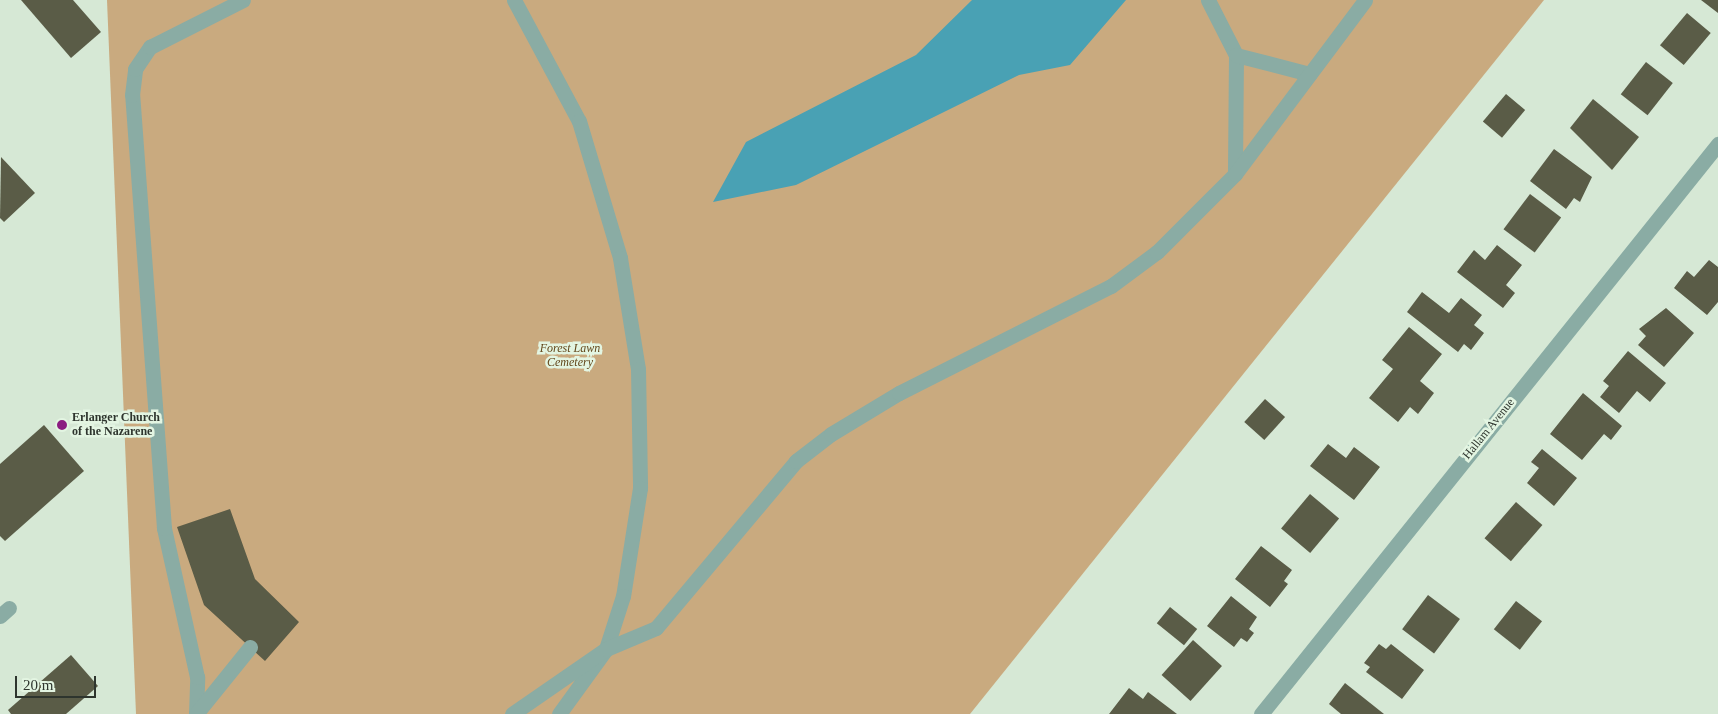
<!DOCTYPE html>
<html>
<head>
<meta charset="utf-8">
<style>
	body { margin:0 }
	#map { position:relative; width:1718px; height:714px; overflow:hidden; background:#d6e8d5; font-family:Georgia,serif }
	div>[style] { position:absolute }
	.green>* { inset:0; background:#c9aa7f }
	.water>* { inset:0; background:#49a1b4 }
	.building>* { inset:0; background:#5a5c47; transform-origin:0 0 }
	.minor>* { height:15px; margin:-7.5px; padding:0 7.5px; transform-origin:7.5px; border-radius:7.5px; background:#8aaca4 }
	.dots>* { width:14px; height:14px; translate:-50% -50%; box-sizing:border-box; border:2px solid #e3f5e2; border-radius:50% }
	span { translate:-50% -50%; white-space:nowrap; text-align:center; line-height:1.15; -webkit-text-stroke:5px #e3f5e2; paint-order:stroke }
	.park-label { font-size:12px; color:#63471b; font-style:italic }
	.poi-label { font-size:12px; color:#2e352e; font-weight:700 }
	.left { translate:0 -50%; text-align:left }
	.street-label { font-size:12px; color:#2e352e }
	.scale { position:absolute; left:15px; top:676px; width:81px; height:22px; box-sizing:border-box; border:2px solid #2e352e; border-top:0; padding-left:6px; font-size:15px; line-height:18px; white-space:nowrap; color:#2e352e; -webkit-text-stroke:4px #e3f5e2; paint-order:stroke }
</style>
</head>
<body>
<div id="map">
	<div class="green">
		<div style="clip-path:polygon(107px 0,1544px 0,970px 714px,136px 714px)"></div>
	</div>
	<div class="water">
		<div style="clip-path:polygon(972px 0,1126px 0,1070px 65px,1019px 75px,796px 185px,713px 202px,746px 142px,916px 55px)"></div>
	</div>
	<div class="building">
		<div style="clip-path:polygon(21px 0,73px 0,101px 32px,71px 58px)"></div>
		<div style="clip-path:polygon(1701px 0,1718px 0,1718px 13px)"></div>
		<div style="left:1687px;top:13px;width:31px;height:42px;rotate:40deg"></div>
		<div style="left:1646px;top:62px;width:34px;height:41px;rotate:38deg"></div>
		<div style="left:1506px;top:94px;width:25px;height:36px;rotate:40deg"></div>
		<div style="clip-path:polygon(1593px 99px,1639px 137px,1612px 170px,1570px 128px)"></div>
		<div style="clip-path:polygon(1554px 149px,1592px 177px,1580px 202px,1574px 198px,1566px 209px,1530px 181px)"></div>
		<div style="clip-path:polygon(1px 157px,35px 193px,4px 222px,0 218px)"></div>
		<div style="left:1530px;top:194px;width:39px;height:44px;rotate:37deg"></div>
		<div style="clip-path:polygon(1497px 245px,1522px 265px,1506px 285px,1515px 293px,1503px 308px,1457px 272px,1474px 250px,1485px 260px)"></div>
		<div style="clip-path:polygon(1709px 260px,1718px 267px,1718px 302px,1707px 315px,1674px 288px,1687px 271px,1694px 277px)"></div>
		<div style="clip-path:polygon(1422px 292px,1449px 313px,1461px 298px,1482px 315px,1474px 325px,1484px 333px,1471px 350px,1464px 344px,1458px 352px,1407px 312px)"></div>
		<div style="clip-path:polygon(1666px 308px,1694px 333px,1664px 367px,1638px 345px,1646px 336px,1639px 329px)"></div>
		<div style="clip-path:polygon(1409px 327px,1442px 354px,1420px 381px,1434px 393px,1418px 414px,1410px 407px,1398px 422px,1369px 398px,1393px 369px,1382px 360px)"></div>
		<div style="clip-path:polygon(1628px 351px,1666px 383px,1650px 402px,1637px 391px,1619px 413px,1600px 397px,1609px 386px,1603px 381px)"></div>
		<div style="clip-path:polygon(1583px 393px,1622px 426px,1611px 440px,1604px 434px,1582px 460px,1550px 434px)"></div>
		<div style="left:1265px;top:399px;width:27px;height:31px;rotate:42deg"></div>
		<div style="clip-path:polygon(44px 425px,84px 471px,5px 541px,0 536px,0 464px)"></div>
		<div style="clip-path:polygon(1328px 444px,1346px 458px,1354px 447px,1380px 467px,1354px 500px,1310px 466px)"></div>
		<div style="clip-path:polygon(1542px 449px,1577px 478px,1554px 506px,1527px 483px,1539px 468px,1531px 462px)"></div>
		<div style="left:1310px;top:494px;width:38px;height:45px;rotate:40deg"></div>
		<div style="left:1516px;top:502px;width:35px;height:48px;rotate:41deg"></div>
		<div style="clip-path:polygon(230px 509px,255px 579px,299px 622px,265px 661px,204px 605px,177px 527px)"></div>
		<div style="clip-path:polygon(1261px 546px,1292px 570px,1284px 581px,1288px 584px,1270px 607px,1235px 579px)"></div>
		<div style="left:1428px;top:595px;width:40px;height:43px;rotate:37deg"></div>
		<div style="clip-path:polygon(1231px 596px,1257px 617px,1249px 629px,1254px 633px,1247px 642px,1241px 638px,1234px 647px,1207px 626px)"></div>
		<div style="left:1516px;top:601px;width:33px;height:36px;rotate:38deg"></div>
		<div style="left:1170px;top:607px;width:35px;height:21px;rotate:39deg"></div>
		<div style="left:1193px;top:640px;width:39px;height:47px;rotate:42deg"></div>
		<div style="clip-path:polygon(1379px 644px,1386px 649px,1391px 644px,1424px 670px,1402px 699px,1366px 672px,1370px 667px,1364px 663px)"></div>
		<div style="clip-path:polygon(71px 655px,98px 686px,66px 714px,11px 714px,8px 710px)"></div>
		<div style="clip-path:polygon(1345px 683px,1384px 714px,1341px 714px,1329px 704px)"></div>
		<div style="clip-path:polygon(1129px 688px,1143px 699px,1148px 692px,1177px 714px,1109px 714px)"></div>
	</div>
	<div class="minor">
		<div style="left:514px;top:0;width:137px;rotate:61.8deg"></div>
		<div style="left:579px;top:121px;width:143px;rotate:73.3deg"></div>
		<div style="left:620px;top:258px;width:112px;rotate:80.8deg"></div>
		<div style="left:638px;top:369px;width:119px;rotate:89deg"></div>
		<div style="left:640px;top:488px;width:109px;rotate:98.9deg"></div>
		<div style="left:623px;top:596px;width:56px;rotate:107.8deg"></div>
		<div style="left:606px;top:649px;width:80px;rotate:125.9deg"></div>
		<div style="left:1208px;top:0;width:62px;rotate:63deg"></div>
		<div style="left:1236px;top:55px;width:119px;rotate:90.5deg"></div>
		<div style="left:1236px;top:55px;width:76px;rotate:14.4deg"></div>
		<div style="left:0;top:616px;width:12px;rotate:-42deg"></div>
		<div style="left:196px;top:714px;width:37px;rotate:-88deg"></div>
		<div style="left:197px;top:677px;width:153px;rotate:-102.5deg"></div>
		<div style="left:164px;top:528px;width:434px;rotate:-94.2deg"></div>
		<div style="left:132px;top:95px;width:26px;rotate:-83deg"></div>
		<div style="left:135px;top:69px;width:27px;rotate:-56deg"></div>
		<div style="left:150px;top:47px;width:104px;rotate:-26.8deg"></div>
		<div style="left:196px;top:714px;width:86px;rotate:-51.1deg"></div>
		<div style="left:512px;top:714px;width:114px;rotate:-34.7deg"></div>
		<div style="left:606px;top:649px;width:54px;rotate:-22.8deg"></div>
		<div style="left:656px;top:628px;width:218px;rotate:-50deg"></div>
		<div style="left:796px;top:461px;width:44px;rotate:-37.6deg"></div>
		<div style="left:831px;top:434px;width:79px;rotate:-31.1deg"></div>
		<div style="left:899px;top:393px;width:237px;rotate:-26.8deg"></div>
		<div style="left:1111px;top:286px;width:57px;rotate:-36.5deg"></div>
		<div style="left:1157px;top:252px;width:110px;rotate:-45deg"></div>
		<div style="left:1235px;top:174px;width:217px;rotate:-53.2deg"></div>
		<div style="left:1261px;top:714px;width:731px;rotate:-51.28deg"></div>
	</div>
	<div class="dots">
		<div style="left:62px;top:425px;background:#8b1d81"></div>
	</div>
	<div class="park-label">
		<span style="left:570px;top:356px">Forest Lawn<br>Cemetery</span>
	</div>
	<div class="poi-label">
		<span class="left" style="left:72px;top:425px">Erlanger Church<br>of the Nazarene</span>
	</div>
	<div class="street-label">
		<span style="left:1489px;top:429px;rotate:-51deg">Hallam Avenue</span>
	</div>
	<div class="scale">20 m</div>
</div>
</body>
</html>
